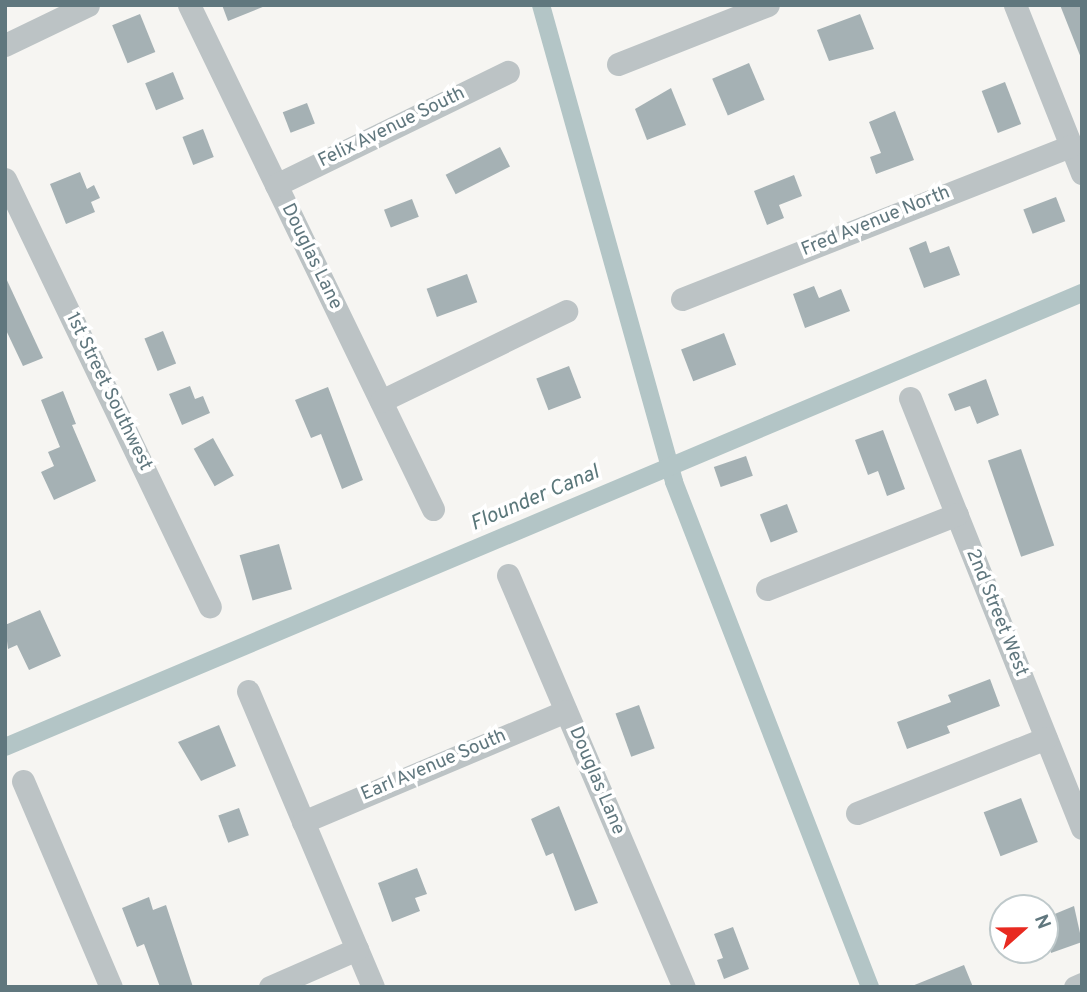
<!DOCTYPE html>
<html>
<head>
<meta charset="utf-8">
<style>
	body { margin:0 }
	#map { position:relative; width:1087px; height:992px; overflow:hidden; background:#f6f5f2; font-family:Overpass,sans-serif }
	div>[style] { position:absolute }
	.canal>* { height:18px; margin:-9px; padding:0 9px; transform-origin:9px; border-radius:9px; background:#b3c5c6 }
	.building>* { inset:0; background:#a5b1b4; transform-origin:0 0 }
	.minor>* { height:23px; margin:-11.5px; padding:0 11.5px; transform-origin:11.5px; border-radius:11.5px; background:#bcc3c5 }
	span { translate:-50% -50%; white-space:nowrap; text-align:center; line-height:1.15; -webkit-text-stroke:7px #fff; paint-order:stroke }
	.street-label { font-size:19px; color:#60777e }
	.water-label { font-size:21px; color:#5a777a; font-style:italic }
	.frame { position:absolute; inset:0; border:7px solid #60777e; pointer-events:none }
	.north { position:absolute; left:989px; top:894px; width:70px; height:70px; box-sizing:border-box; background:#fff; border:2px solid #bfc9cb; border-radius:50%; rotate:69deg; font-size:19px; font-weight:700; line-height:28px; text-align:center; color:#60777e }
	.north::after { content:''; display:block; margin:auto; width:24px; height:32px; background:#e82a20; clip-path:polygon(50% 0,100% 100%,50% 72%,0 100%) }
</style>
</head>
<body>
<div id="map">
	<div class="canal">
		<div style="left:541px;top:5px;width:495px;rotate:74.4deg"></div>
		<div style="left:674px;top:482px;width:542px;rotate:68.79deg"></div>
		<div style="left:5px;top:747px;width:1169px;rotate:-22.86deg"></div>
	</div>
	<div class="building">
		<div style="clip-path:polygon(222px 5px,265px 5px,265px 6px,228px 21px)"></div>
		<div style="clip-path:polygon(1060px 5px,1082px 5px,1082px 58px,1081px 58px)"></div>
		<div style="left:140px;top:14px;width:41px;height:30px;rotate:68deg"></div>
		<div style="clip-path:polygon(860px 14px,874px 49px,829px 61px,817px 30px)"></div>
		<div style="left:749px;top:63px;width:40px;height:40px;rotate:67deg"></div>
		<div style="left:173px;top:72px;width:29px;height:30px;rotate:68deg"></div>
		<div style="left:1005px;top:82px;width:45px;height:25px;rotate:69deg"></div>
		<div style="clip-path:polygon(671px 88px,686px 125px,647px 140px,635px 109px)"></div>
		<div style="left:307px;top:103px;width:22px;height:26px;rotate:69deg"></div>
		<div style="clip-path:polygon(895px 111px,914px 160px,876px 174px,870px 157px,881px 153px,869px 122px)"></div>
		<div style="left:203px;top:129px;width:30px;height:22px;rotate:69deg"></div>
		<div style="left:500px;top:147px;width:22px;height:61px;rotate:63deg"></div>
		<div style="clip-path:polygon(80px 172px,87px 189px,94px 185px,100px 198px,91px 202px,95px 212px,66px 224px,50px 184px)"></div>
		<div style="clip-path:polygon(794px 175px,802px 196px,779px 205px,784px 218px,767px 225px,754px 191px)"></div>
		<div style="left:1056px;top:197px;width:26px;height:35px;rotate:69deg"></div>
		<div style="left:412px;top:199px;width:19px;height:30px;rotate:69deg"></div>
		<div style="clip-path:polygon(926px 241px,930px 253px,949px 246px,960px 275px,924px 288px,909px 248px)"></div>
		<div style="left:467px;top:274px;width:30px;height:43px;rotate:70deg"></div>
		<div style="clip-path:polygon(5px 276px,43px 358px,23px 366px,5px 328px)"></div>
		<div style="clip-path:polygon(814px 286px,819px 298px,841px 289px,850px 311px,805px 328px,793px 294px)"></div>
		<div style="left:163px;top:331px;width:35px;height:20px;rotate:68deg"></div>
		<div style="left:724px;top:333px;width:34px;height:46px;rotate:69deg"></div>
		<div style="left:569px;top:366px;width:34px;height:35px;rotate:69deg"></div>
		<div style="clip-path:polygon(986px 379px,999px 415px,977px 424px,970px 406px,955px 411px,948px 394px)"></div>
		<div style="clip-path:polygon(190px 386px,195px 399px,203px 396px,210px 413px,182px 425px,169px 394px)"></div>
		<div style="clip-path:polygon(328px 387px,363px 480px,342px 489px,321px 434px,311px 438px,295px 400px)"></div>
		<div style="clip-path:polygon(63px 391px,76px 424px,72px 425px,96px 481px,54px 500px,41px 472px,54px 466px,48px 452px,60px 447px,41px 400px)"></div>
		<div style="clip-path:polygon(883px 430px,905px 489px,887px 496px,878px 471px,868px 475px,855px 440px)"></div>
		<div style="left:213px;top:438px;width:43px;height:22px;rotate:61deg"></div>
		<div style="left:1021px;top:449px;width:102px;height:35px;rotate:71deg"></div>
		<div style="left:746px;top:456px;width:21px;height:34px;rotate:71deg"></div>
		<div style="left:787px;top:504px;width:30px;height:29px;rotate:69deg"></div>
		<div style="left:279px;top:544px;width:47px;height:41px;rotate:74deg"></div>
		<div style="clip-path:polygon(40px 610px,61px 656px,29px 670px,17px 645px,8px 649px,5px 625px)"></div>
		<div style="clip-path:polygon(990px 679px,1000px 706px,947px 726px,950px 733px,907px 749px,897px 722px,951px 702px,948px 695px)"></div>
		<div style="left:639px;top:705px;width:46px;height:25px;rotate:70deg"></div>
		<div style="clip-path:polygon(219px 725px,236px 766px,201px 781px,178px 742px)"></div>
		<div style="left:1021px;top:798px;width:47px;height:40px;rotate:69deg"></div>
		<div style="clip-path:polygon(559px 806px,598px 903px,575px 911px,553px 853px,546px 856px,531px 819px)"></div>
		<div style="left:239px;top:808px;width:29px;height:22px;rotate:70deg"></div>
		<div style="clip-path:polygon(417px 868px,427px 894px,415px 898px,420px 911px,392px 922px,378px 883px)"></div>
		<div style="clip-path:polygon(149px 897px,153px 910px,166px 905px,193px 987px,160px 987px,144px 944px,137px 947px,122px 908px)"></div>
		<div style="clip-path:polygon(1074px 906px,1082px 942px,1051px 953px,1045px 918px)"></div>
		<div style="clip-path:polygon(733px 927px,749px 969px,724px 979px,717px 960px,723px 958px,714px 934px)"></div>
		<div style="clip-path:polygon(964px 965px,973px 987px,912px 987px,912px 986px)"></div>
	</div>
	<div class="minor">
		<div style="left:189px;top:5px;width:560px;rotate:64.17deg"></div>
		<div style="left:1015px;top:5px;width:181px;rotate:68.3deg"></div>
		<div style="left:5px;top:45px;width:92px;rotate:-25.7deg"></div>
		<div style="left:618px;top:64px;width:161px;rotate:-21.5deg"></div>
		<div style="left:5px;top:179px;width:474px;rotate:64.4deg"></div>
		<div style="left:276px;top:185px;width:258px;rotate:-26deg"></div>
		<div style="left:682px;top:299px;width:417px;rotate:-21.5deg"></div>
		<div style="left:910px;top:398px;width:463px;rotate:68.2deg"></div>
		<div style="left:381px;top:401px;width:206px;rotate:-25.9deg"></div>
		<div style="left:508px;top:575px;width:448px;rotate:66.9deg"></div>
		<div style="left:767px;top:589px;width:204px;rotate:-21.5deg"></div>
		<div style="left:248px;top:691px;width:321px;rotate:67.1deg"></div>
		<div style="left:23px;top:781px;width:224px;rotate:66.9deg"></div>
		<div style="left:857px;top:813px;width:203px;rotate:-21.6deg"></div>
		<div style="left:303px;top:822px;width:285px;rotate:-22.9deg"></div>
		<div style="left:270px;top:987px;width:95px;rotate:-23.6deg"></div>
		<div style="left:1075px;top:987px;width:8px;rotate:-23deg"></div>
	</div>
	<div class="street-label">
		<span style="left:392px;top:128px;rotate:-26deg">Felix Avenue South</span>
		<span style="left:876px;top:222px;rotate:-22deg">Fred Avenue North</span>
		<span style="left:311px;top:257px;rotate:64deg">Douglas Lane</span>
		<span style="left:108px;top:392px;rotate:64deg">1st Street Southwest</span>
		<span style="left:996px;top:613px;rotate:68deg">2nd Street West</span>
		<span style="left:434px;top:766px;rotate:-23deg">Earl Avenue South</span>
		<span style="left:596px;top:781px;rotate:67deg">Douglas Lane</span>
	</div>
	<div class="water-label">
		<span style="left:535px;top:499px;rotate:-23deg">Flounder Canal</span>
	</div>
	<div class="frame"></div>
	<div class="north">N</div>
</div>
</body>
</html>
